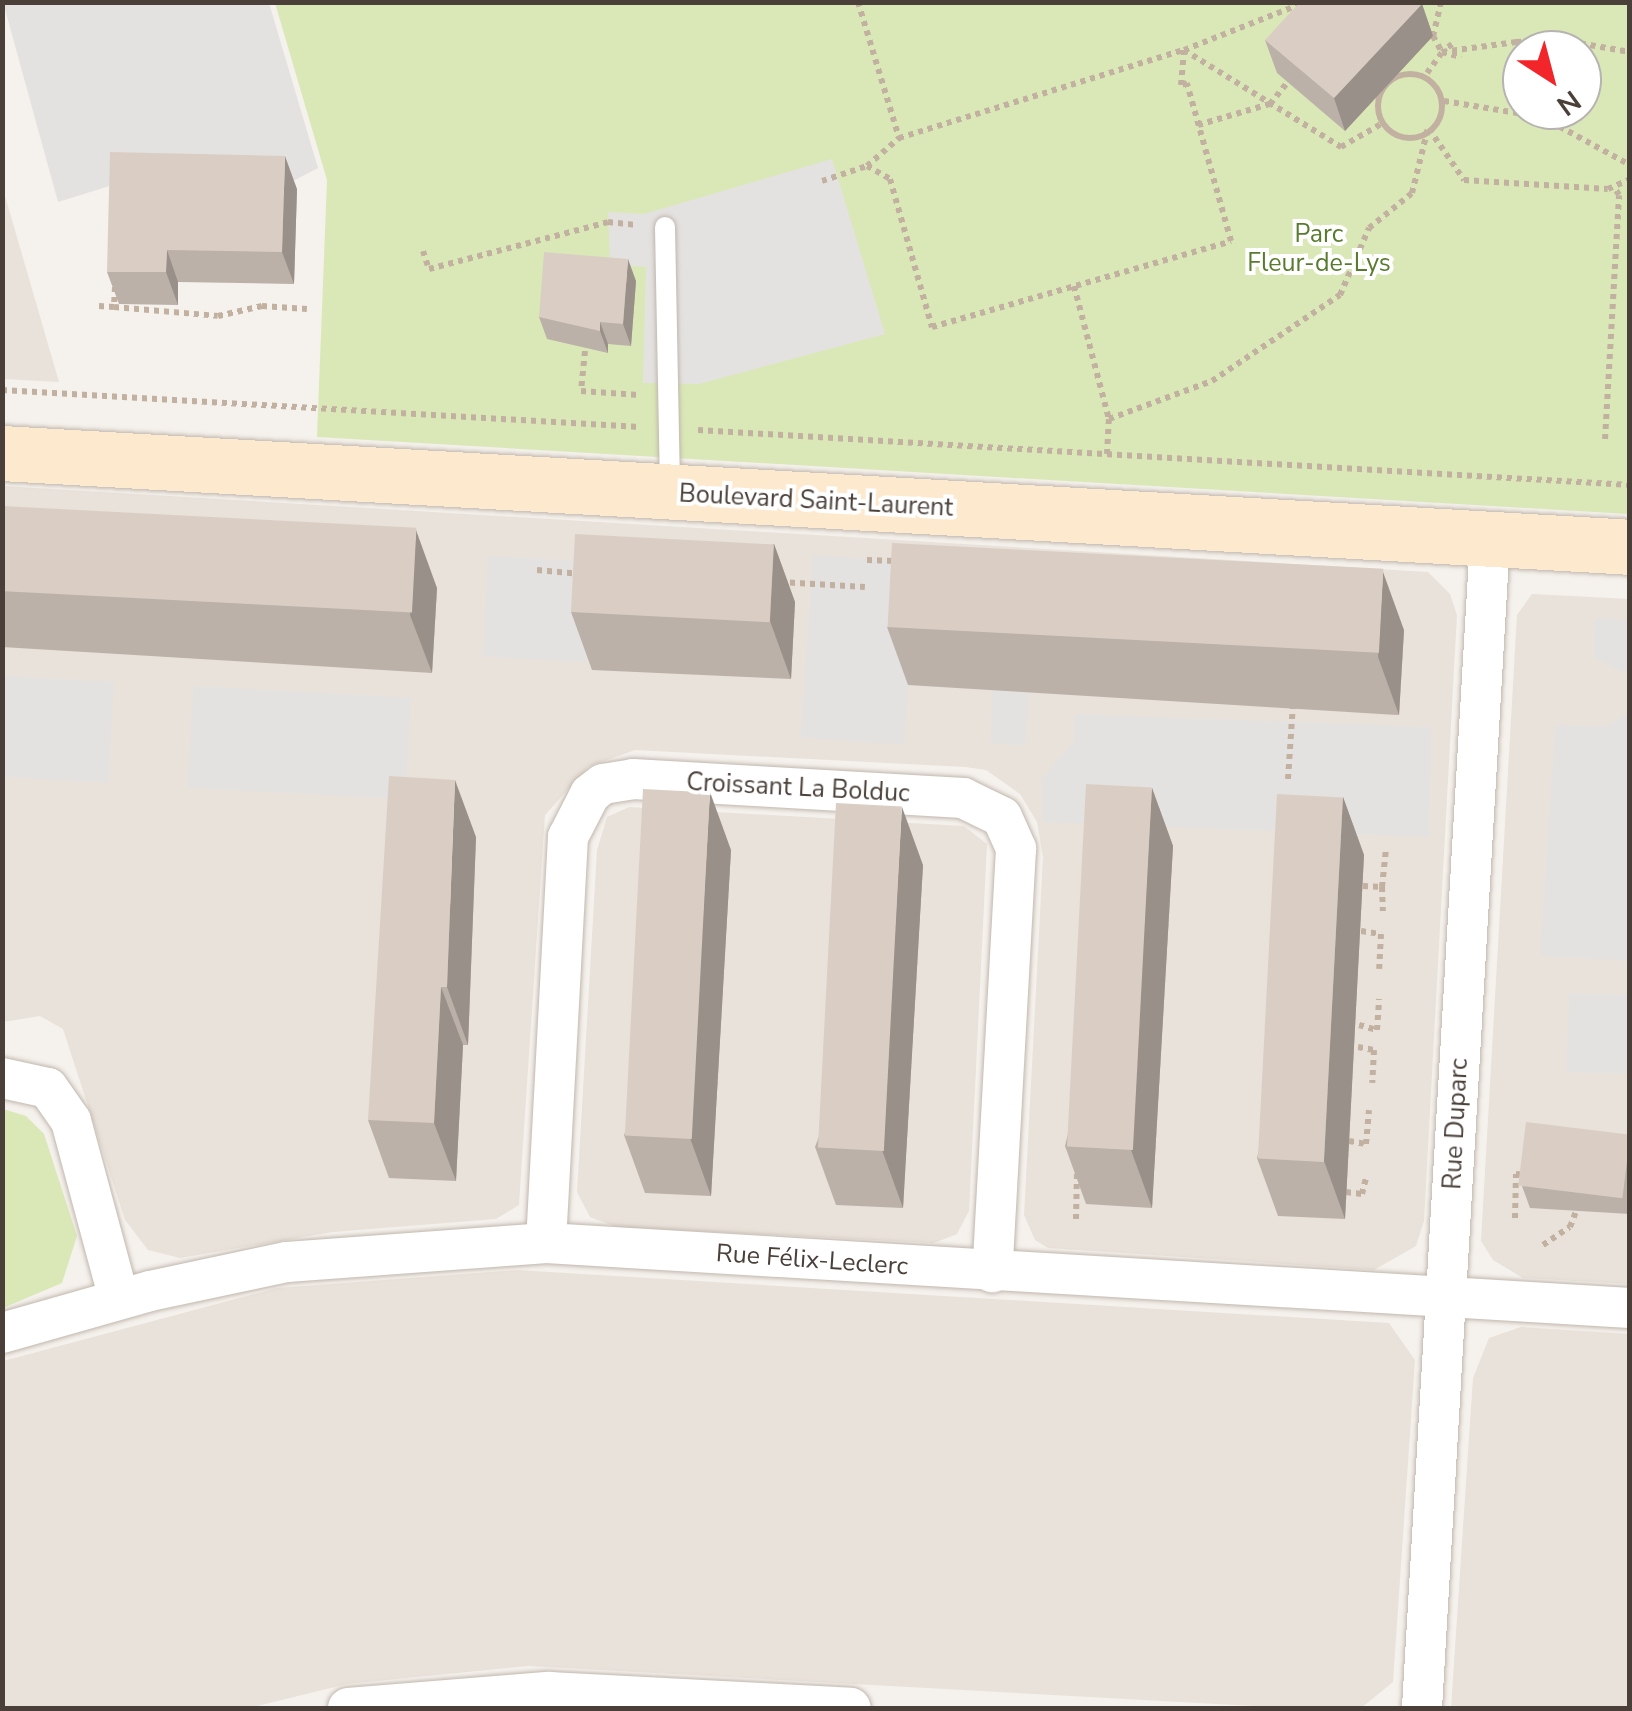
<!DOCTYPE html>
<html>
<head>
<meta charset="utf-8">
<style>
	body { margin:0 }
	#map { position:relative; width:1632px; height:1711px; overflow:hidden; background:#f5f1ec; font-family:"Nunito Sans",sans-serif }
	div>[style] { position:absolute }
	.residential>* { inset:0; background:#e9e2da }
	.green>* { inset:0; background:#dae8b7 }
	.parking>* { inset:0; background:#e4e2e0; transform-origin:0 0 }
	.path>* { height:6px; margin-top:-3px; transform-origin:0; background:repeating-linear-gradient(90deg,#c2b0a0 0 5px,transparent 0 10px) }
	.path>.ring { margin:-3px; padding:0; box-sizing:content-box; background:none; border:6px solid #c2b0a0; border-radius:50% }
	.roads { filter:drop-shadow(0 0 2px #c1b7ae) drop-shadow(0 0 2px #c1b7ae) }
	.lane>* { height:20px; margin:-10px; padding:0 10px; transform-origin:10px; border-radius:10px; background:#fff }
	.street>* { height:40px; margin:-20px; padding:0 20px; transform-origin:20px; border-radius:20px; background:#fff }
	.secondary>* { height:55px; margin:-27.5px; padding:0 27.5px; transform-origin:27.5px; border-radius:27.5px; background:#fde9ce }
	.wall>* { inset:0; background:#bbb1a9 }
	.shaded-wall>* { inset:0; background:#999089 }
	.building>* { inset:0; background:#dacec4; transform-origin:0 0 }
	span { translate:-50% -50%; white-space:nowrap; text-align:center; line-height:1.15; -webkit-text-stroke:8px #fff; paint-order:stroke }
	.park-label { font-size:25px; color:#587b2d }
	.street-label { font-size:25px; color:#4a4039 }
	.frame { position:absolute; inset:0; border:5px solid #4a4039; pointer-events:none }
	.north { position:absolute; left:1502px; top:30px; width:100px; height:100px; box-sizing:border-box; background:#fff; border:2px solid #b7b3b0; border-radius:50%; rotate:144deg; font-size:28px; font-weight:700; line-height:40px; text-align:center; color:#4a4039 }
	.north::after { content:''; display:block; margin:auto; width:35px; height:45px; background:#f2262a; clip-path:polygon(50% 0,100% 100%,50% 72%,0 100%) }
</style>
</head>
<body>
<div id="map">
	<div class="residential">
		<div style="clip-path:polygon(2px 189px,3px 189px,59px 382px,3px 379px)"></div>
		<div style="clip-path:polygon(2px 486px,1428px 572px,1450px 594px,1457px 615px,1424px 1221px,1416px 1246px,1374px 1270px,1048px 1248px,1035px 1240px,1024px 1215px,1043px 857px,1037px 822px,1020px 794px,986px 770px,965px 767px,635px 750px,588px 767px,545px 815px,519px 1205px,496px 1219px,333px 1232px,180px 1258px,148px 1250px,125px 1220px,63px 1029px,40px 1016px,3px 1022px)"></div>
		<div style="clip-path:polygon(1532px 594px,1629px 599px,1629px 1284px,1523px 1278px,1493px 1260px,1481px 1241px,1517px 615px)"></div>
		<div style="clip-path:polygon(629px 807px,964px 826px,987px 844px,969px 1211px,957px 1234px,934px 1243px,617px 1227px,590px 1217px,577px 1192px,597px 850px,607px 817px)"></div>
		<div style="clip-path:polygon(517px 1270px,1389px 1323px,1415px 1360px,1393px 1682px,1361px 1708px,1289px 1708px,528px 1666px,347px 1684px,249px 1708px,3px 1708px,3px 1361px,277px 1288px)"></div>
		<div style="clip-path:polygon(1521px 1327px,1629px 1334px,1629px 1708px,1451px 1708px,1473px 1378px,1489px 1338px)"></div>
	</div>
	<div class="green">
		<div style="clip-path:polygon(evenodd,275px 3px,1629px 3px,1629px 514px,317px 437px,327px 180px,275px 3px,1522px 50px,1582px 50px,1582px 110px,1522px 110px,1522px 50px)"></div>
		<div style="clip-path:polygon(3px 1109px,26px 1116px,44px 1134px,77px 1236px,62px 1283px,3px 1308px)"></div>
	</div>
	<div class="parking">
		<div style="clip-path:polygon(3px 2px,269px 3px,318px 168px,295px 180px,148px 174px,58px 202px)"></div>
		<div style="clip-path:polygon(832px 159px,885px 334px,699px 384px,643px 383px,646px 267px,610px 264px,608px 212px,644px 214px)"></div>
		<div style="left:813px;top:555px;width:104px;height:183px;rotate:4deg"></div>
		<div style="left:488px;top:556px;width:104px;height:101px;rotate:3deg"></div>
		<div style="clip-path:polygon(1034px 607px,1025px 746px,991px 743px,992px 690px)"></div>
		<div style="clip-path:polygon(1595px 618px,1629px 620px,1629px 675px,1593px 657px)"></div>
		<div style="left:2px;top:676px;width:112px;height:101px;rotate:3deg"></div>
		<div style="left:193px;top:686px;width:218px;height:102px;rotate:3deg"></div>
		<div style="clip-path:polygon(1630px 712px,1629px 961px,1540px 956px,1555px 725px,1606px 726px)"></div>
		<div style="clip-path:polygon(1074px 714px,1432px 727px,1429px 837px,1042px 822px,1041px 780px,1073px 743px)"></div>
		<div style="left:1569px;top:993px;width:60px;height:79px;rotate:2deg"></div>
	</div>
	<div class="path">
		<div style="left:858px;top:2px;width:142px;rotate:73.2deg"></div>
		<div style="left:899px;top:138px;width:298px;rotate:-17.2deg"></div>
		<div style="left:1184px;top:50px;width:131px;rotate:-21.5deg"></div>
		<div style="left:1441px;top:2px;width:35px;rotate:103deg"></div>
		<div style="left:1433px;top:36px;width:18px;rotate:61deg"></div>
		<div style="left:1629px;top:2px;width:2px;rotate:63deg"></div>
		<div style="left:1452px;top:44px;width:13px;rotate:141deg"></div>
		<div style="left:1442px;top:52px;width:20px;rotate:15deg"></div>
		<div style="left:1427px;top:73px;width:26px;rotate:-54deg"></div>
		<div style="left:1442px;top:52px;width:75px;rotate:-7.7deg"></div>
		<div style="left:1516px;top:42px;width:45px;rotate:-2.5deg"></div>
		<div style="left:1561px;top:40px;width:70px;rotate:9.9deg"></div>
		<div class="ring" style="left:1378px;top:74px;width:58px;height:58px"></div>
		<div style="left:1444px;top:101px;width:99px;rotate:9.3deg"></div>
		<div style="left:1542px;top:117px;width:100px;rotate:28.6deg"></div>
		<div style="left:1198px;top:125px;width:75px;rotate:-16.3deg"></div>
		<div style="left:1270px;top:104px;width:28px;rotate:-51deg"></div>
		<div style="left:1429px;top:129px;width:62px;rotate:55.5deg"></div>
		<div style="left:1464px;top:180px;width:144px;rotate:3.6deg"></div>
		<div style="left:1608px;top:189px;width:24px;rotate:-24deg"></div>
		<div style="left:867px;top:166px;width:26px;rotate:29deg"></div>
		<div style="left:890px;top:179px;width:154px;rotate:74.2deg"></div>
		<div style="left:932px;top:327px;width:311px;rotate:-16deg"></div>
		<div style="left:1231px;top:241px;width:164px;rotate:-105.6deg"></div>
		<div style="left:1187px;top:83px;width:6px;rotate:162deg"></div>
		<div style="left:1181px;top:85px;width:35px;rotate:-85deg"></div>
		<div style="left:1184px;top:50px;width:185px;rotate:31.7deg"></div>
		<div style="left:1341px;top:147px;width:46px;rotate:-29.9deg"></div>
		<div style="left:822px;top:181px;width:47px;rotate:-18.4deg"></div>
		<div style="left:867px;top:166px;width:43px;rotate:-41.2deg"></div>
		<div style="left:423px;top:251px;width:19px;rotate:72deg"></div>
		<div style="left:429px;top:269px;width:185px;rotate:-14.7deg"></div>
		<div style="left:608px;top:222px;width:30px;rotate:6deg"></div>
		<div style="left:1074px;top:286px;width:138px;rotate:75.3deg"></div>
		<div style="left:1109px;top:419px;width:110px;rotate:-20.3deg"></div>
		<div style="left:1212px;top:381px;width:154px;rotate:-33.9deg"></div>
		<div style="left:1340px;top:295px;width:73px;rotate:-66.6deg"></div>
		<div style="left:1369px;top:228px;width:55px;rotate:-39.1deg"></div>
		<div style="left:1412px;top:193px;width:67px;rotate:-76.2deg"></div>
		<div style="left:115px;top:287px;width:20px;rotate:93deg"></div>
		<div style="left:114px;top:307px;width:104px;rotate:4.9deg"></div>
		<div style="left:218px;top:316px;width:45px;rotate:-12.8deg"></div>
		<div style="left:262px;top:306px;width:45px;rotate:3.8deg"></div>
		<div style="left:99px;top:306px;width:15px;rotate:4deg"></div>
		<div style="left:585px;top:351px;width:40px;rotate:95.7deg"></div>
		<div style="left:581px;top:391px;width:58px;rotate:3.9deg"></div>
		<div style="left:2px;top:390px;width:639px;rotate:3.32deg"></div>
		<div style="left:698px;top:430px;width:934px;rotate:3.38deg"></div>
		<div style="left:1605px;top:439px;width:244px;rotate:-86.7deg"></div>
		<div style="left:1619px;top:195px;width:9px;rotate:-122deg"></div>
		<div style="left:1107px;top:454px;width:35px;rotate:-87deg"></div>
		<div style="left:867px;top:560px;width:28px;rotate:2deg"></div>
		<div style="left:537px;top:570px;width:44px;rotate:5.2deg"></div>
		<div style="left:780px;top:582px;width:85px;rotate:3.4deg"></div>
		<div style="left:1288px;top:779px;width:76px;rotate:-86.2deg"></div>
		<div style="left:1363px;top:886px;width:19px;rotate:3deg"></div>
		<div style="left:1382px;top:887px;width:24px;rotate:88deg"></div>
		<div style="left:1382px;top:887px;width:38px;rotate:-84deg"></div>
		<div style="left:1361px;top:931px;width:20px;rotate:9deg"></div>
		<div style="left:1381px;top:934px;width:35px;rotate:93deg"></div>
		<div style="left:1359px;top:1025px;width:19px;rotate:16deg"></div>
		<div style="left:1377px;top:1030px;width:31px;rotate:-86deg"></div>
		<div style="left:1358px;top:1047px;width:16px;rotate:11deg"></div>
		<div style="left:1374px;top:1050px;width:33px;rotate:93deg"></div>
		<div style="left:1349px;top:1141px;width:17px;rotate:10deg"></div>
		<div style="left:1366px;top:1144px;width:34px;rotate:-85deg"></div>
		<div style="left:1346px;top:1192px;width:16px;rotate:7deg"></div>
		<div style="left:1362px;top:1194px;width:16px;rotate:-76deg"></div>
		<div style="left:1515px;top:1218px;width:44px;rotate:-88.7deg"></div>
		<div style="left:1516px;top:1174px;width:15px;rotate:4deg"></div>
		<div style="left:1076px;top:1219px;width:48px;rotate:-88.8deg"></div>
		<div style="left:1543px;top:1245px;width:32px;rotate:-34deg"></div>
		<div style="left:1570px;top:1227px;width:17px;rotate:-69deg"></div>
	</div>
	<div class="roads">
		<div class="lane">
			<div style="left:665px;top:227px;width:264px;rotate:88.9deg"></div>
		</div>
		<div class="street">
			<div style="left:2px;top:1078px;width:47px;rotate:12.3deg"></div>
			<div style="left:48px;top:1088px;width:40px;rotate:55.1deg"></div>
			<div style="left:71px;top:1121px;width:184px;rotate:74.9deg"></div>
			<div style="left:546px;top:1243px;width:407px;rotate:-86.9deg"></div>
			<div style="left:568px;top:837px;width:48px;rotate:-62.9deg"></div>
			<div style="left:590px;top:794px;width:16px;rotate:-38deg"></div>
			<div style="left:603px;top:784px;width:30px;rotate:-9deg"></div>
			<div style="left:633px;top:779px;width:331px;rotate:3.3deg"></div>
			<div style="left:963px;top:798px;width:43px;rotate:26deg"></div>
			<div style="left:1002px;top:817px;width:35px;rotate:66deg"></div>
			<div style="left:1016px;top:849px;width:424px;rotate:93.2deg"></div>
			<div style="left:2px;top:1333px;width:154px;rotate:-15.8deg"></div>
			<div style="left:150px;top:1291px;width:140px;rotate:-12deg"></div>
			<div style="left:287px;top:1262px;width:260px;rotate:-4.2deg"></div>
			<div style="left:546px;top:1243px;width:1086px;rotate:3.43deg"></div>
			<div style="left:348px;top:1708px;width:202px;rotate:-4.6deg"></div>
			<div style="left:549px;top:1692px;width:302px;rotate:3deg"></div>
			<div style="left:1422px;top:1708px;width:1170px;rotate:-86.67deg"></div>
		</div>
		<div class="secondary">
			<div style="left:2px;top:453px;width:1631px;rotate:3.3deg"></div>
		</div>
	</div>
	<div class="wall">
		<div style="clip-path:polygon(1422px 4px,1433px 36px,1345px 131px,1277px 73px,1265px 40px)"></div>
		<div style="clip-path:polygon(297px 189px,294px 284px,178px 282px,178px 305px,119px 304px,107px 272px)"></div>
		<div style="clip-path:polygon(636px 281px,631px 346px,608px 344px,608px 353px,547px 339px,539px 317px)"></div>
		<div style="clip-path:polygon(2px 506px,437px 588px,432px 673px,2px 647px)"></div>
		<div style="clip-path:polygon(774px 544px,795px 602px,791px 679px,592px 670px,571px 612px)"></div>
		<div style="clip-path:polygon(887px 627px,1404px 630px,1399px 715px,908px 685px)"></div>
		<div style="clip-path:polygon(1152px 788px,1173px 846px,1152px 1208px,1086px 1204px,1065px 1146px)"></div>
		<div style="clip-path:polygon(1343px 797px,1364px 855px,1345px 1219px,1278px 1216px,1257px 1158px)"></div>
		<div style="clip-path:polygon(476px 837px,468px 1045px,463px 1045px,456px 1181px,389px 1178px,368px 1120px)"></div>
		<div style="clip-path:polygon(731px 850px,711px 1196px,645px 1193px,624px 1135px)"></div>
		<div style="clip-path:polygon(923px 865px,903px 1208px,836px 1205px,815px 1147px)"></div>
		<div style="clip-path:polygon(1630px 1135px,1630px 1214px,1530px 1208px,1522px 1186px)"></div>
	</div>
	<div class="shaded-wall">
		<div style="clip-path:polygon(1422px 4px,1433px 36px,1345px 131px,1334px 98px)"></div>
		<div style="clip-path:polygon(285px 156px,297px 189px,294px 284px,282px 252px)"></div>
		<div style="clip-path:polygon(167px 250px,178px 282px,178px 305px,166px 272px)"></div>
		<div style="clip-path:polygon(628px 259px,636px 281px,631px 346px,623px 324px)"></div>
		<div style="clip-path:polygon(600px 322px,608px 344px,608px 353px,600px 331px)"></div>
		<div style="clip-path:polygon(416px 530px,437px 588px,432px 673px,410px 615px)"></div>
		<div style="clip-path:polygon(774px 544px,795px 602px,791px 679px,770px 621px)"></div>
		<div style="clip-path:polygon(1383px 572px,1404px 630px,1399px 715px,1378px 657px)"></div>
		<div style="clip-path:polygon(455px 780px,476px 837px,468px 1045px,447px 987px)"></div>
		<div style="clip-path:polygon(1152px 788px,1173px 846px,1152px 1208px,1131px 1150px)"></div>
		<div style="clip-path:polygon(710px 792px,731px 850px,711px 1196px,690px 1138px)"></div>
		<div style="clip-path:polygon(1343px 797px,1364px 855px,1345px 1219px,1324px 1161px)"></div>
		<div style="clip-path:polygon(902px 807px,923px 865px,903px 1208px,882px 1150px)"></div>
		<div style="clip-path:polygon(441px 987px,463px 1045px,456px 1181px,434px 1123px)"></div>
	</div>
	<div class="building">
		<div style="clip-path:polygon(1300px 2px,1420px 2px,1422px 4px,1334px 98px,1265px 40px)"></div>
		<div style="clip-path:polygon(110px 152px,285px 156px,282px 252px,167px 250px,166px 272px,107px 272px)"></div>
		<div style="clip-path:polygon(544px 252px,628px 259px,623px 324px,600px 322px,600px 331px,539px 317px)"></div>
		<div style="left:2px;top:506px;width:415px;height:85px;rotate:3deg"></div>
		<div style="left:575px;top:534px;width:199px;height:78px;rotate:3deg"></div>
		<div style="left:892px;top:543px;width:492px;height:84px;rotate:3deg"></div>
		<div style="clip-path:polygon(389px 776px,455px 780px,447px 987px,441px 987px,434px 1123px,368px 1120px)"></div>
		<div style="left:1086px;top:784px;width:66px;height:363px;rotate:3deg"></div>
		<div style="left:643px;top:789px;width:67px;height:347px;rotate:3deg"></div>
		<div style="left:1277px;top:794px;width:66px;height:365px;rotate:3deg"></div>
		<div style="left:836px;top:803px;width:66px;height:345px;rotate:3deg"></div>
		<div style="left:1526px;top:1122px;width:105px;height:64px;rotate:7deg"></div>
	</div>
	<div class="park-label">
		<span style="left:1319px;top:249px">Parc<br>Fleur-de-Lys</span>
	</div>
	<div class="street-label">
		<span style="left:816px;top:501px;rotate:3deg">Boulevard Saint-Laurent</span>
		<span style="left:798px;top:788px;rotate:3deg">Croissant La Bolduc</span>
		<span style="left:1456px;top:1124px;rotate:-87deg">Rue Duparc</span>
		<span style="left:812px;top:1260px;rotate:4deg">Rue Félix-Leclerc</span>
	</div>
	<div class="frame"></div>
	<div class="north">N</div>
</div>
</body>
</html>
